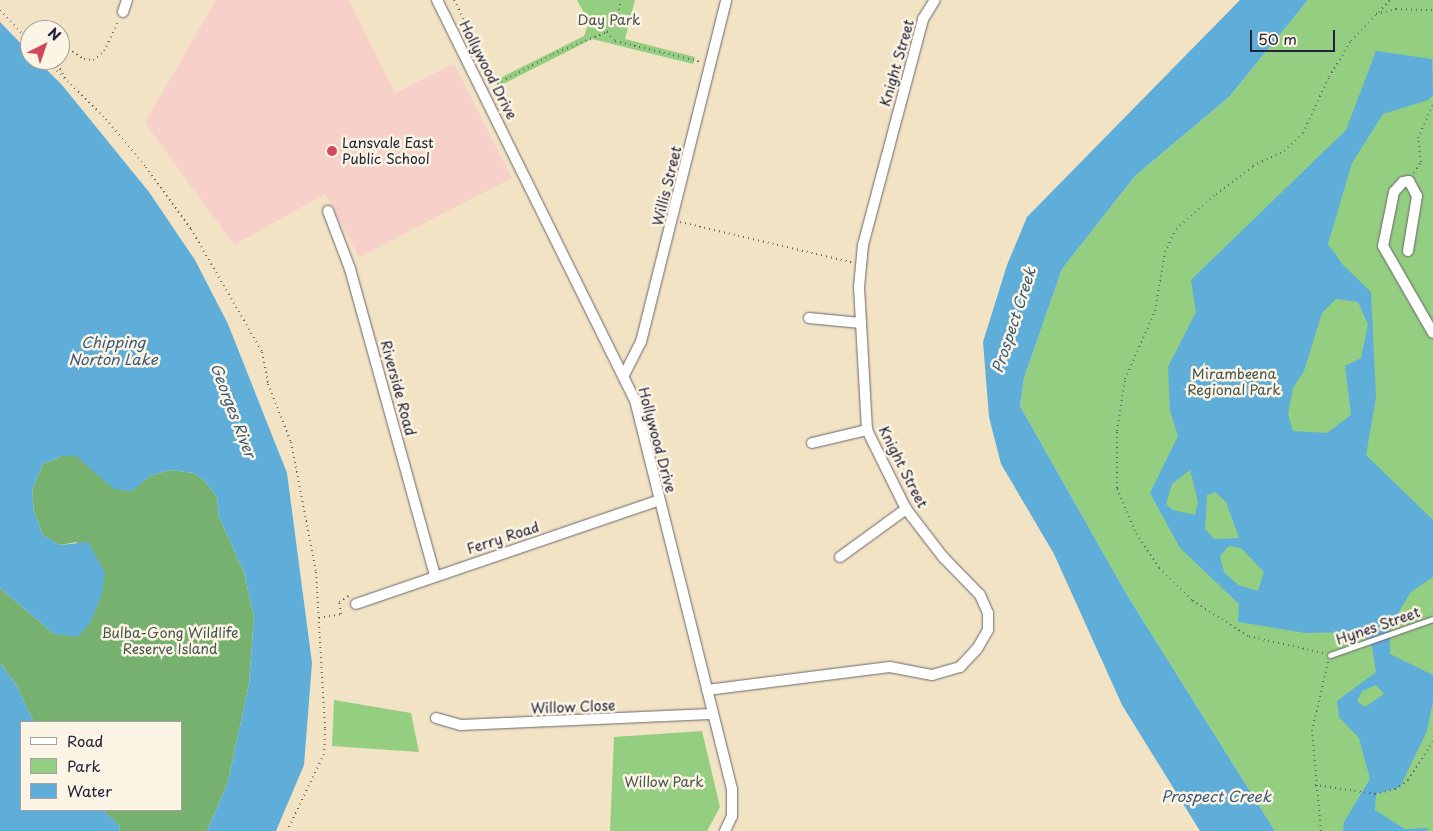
<!DOCTYPE html>
<html>
<head>
<meta charset="utf-8">
<style>
	body { margin:0 }
	#map { position:relative; width:1433px; height:831px; overflow:hidden; background:#f2e3c5; font-family:"Playpen Sans",sans-serif }
	div>[style] { position:absolute }
	.built>* { inset:0; background:#f7d0c9 }
	.green>* { inset:0; background:#94ce81 }
	.forest>* { inset:0; background:#77b16f }
	.water>* { inset:0; background:#5eaed9 }
	.path>* { height:2px; margin-top:-1px; transform-origin:0; background:repeating-linear-gradient(90deg,#6b666b 0 1px,transparent 0 5px) }
	.roads { filter:drop-shadow(0 0 1px #6b666b) drop-shadow(0 0 1px #6b666b) }
	.service>* { height:5px; margin:-2.5px; padding:0 2.5px; transform-origin:2.5px; border-radius:2.5px; background:#fff }
	.minor>* { height:10px; margin:-5px; padding:0 5px; transform-origin:5px; border-radius:5px; background:#fff }
	.dots>* { width:14px; height:14px; translate:-50% -50%; box-sizing:border-box; border:2px solid #fcf5e5; border-radius:50% }
	span { translate:-50% -50%; white-space:nowrap; text-align:center; line-height:1.15; -webkit-text-stroke:5px #fcf5e5; paint-order:stroke }
	.park-label { font-size:14px; color:#445650 }
	.street-label { font-size:14px; color:#22223b }
	.poi-label { font-size:14px; color:#22223b }
	.left { translate:0 -50%; text-align:left }
	.water-label { font-size:15px; color:#3a5a7a; font-style:italic }
	.legend { position:absolute; left:20px; top:721px; width:162px; height:90px; box-sizing:border-box; background:#fcf5e5; border:1px solid #a5a1a1; margin:0; padding:6px 9px; list-style:none; font-size:15px; color:#22223b }
	.legend li { display:flex; align-items:center; gap:10px; height:25px }
	.legend b { width:25px; border:1px solid #a5a1a1 }
	.north { position:absolute; left:20px; top:20px; width:50px; height:50px; box-sizing:border-box; background:#fcf5e5; border:1px solid #a5a1a1; border-radius:50%; rotate:41deg; font-size:14px; font-weight:700; line-height:20px; text-align:center; color:#22223b }
	.north::after { content:''; display:block; margin:auto; width:18px; height:22px; background:#d1495b; clip-path:polygon(50% 0,100% 100%,50% 72%,0 100%) }
	.scale { position:absolute; left:1250px; top:30px; width:85px; height:22px; box-sizing:border-box; border:2px solid #22223b; border-top:0; padding-left:6px; font-size:15px; line-height:18px; white-space:nowrap; color:#22223b; -webkit-text-stroke:4px #fcf5e5; paint-order:stroke }
</style>
</head>
<body>
<div id="map">
	<div class="built">
		<div style="clip-path:polygon(216px 0,349px 0,395px 93px,454px 64px,512px 178px,359px 257px,325px 194px,234px 245px,145px 123px)"></div>
	</div>
	<div class="green">
		<div style="clip-path:polygon(577px 0,635px 0,625px 39px,695px 57px,693px 64px,592px 39px,499px 86px,496px 80px,584px 36px,589px 22px)"></div>
		<div style="clip-path:polygon(1308px 0,1433px 0,1433px 831px,1275px 831px,1127px 595px,1020px 406px,1024px 378px,1062px 269px,1135px 176px,1229px 97px)"></div>
		<div style="clip-path:polygon(334px 700px,411px 713px,419px 752px,332px 746px)"></div>
		<div style="clip-path:polygon(702px 731px,720px 807px,707px 831px,610px 831px,614px 737px)"></div>
	</div>
	<div class="forest">
		<div style="clip-path:polygon(62px 456px,77px 456px,94px 471px,131px 491px,150px 476px,171px 470px,193px 473px,204px 480px,217px 497px,219px 517px,244px 572px,254px 617px,249px 684px,228px 782px,207px 831px,119px 831px,120px 826px,103px 810px,181px 810px,181px 722px,34px 722px,15px 683px,0 663px,0 588px,54px 634px,77px 542px,60px 545px,43px 535px,34px 512px,32px 490px,43px 464px)"></div>
	</div>
	<div class="water">
		<div style="clip-path:polygon(1240px 0,1308px 0,1229px 97px,1135px 176px,1062px 269px,1024px 378px,1020px 406px,1127px 595px,1275px 831px,1200px 831px,1122px 705px,1054px 554px,1001px 464px,989px 417px,983px 342px,1007px 265px,1027px 217px)"></div>
		<div style="clip-path:polygon(0 22px,30px 53px,30px 60px,37px 60px,62px 85px,149px 192px,195px 260px,228px 324px,287px 473px,312px 663px,304px 765px,276px 831px,207px 831px,228px 782px,249px 684px,254px 617px,244px 572px,219px 517px,217px 497px,204px 480px,193px 473px,171px 470px,150px 476px,132px 491px,114px 489px,76px 456px,62px 456px,43px 464px,32px 490px,34px 512px,43px 535px,60px 545px,88px 542px,105px 573px,102px 594px,91px 621px,78px 637px,54px 634px,0 588px)"></div>
		<div style="clip-path:polygon(evenodd,1376px 51px,1432px 59px,1433px 95px,1428px 100px,1383px 114px,1352px 163px,1328px 244px,1343px 265px,1371px 292px,1376px 398px,1366px 455px,1433px 520px,1433px 577px,1411px 592px,1390px 626px,1390px 654px,1433px 675px,1433px 701px,1427px 731px,1400px 787px,1376px 794px,1375px 810px,1405px 829px,1429px 828px,1427px 831px,1343px 831px,1344px 822px,1370px 779px,1359px 738px,1339px 717px,1337px 701px,1376px 672px,1371px 641px,1354px 632px,1305px 633px,1238px 622px,1239px 604px,1180px 548px,1150px 493px,1178px 436px,1170px 411px,1168px 367px,1196px 312px,1191px 280px,1346px 130px,1376px 51px,1336px 299px,1358px 302px,1368px 324px,1361px 358px,1345px 366px,1351px 415px,1327px 433px,1293px 431px,1288px 414px,1293px 388px,1304px 371px,1322px 313px,1336px 299px,1376px 51px,1190px 470px,1198px 502px,1195px 515px,1173px 510px,1166px 504px,1172px 484px,1190px 470px,1376px 51px,1215px 492px,1226px 502px,1239px 538px,1214px 539px,1205px 529px,1207px 495px,1215px 492px,1376px 51px,1229px 546px,1241px 548px,1264px 572px,1258px 591px,1238px 585px,1224px 572px,1220px 556px,1229px 546px,1376px 51px,1376px 685px,1384px 694px,1365px 707px,1357px 701px,1362px 691px,1376px 685px)"></div>
		<div style="clip-path:polygon(0 663px,15px 683px,34px 722px,21px 722px,21px 810px,103px 810px,120px 826px,119px 831px,0 831px)"></div>
	</div>
	<div class="path">
		<div style="left:454px;top:0;width:94px;rotate:62.9deg"></div>
		<div style="left:497px;top:84px;width:64px;rotate:-28.2deg"></div>
		<div style="left:553px;top:54px;width:58px;rotate:-22.2deg"></div>
		<div style="left:607px;top:32px;width:12px;rotate:48deg"></div>
		<div style="left:615px;top:41px;width:89px;rotate:13.7deg"></div>
		<div style="left:0;top:10px;width:44px;rotate:46.8deg"></div>
		<div style="left:1376px;top:14px;width:21px;rotate:-14deg"></div>
		<div style="left:1396px;top:9px;width:37px;rotate:2deg"></div>
		<div style="left:607px;top:32px;width:16px;rotate:-50deg"></div>
		<div style="left:617px;top:20px;width:20px;rotate:-79deg"></div>
		<div style="left:60px;top:43px;width:29px;rotate:34deg"></div>
		<div style="left:84px;top:59px;width:9px;rotate:6deg"></div>
		<div style="left:93px;top:60px;width:14px;rotate:-39deg"></div>
		<div style="left:104px;top:51px;width:34px;rotate:-64deg"></div>
		<div style="left:46px;top:60px;width:84px;rotate:44.5deg"></div>
		<div style="left:106px;top:119px;width:62px;rotate:50.2deg"></div>
		<div style="left:146px;top:167px;width:77px;rotate:54deg"></div>
		<div style="left:191px;top:229px;width:142px;rotate:60deg"></div>
		<div style="left:262px;top:352px;width:33px;rotate:79deg"></div>
		<div style="left:268px;top:384px;width:62px;rotate:68.4deg"></div>
		<div style="left:291px;top:442px;width:132px;rotate:79.1deg"></div>
		<div style="left:316px;top:572px;width:157px;rotate:86.7deg"></div>
		<div style="left:325px;top:729px;width:25px;rotate:92deg"></div>
		<div style="left:324px;top:754px;width:85px;rotate:115.7deg"></div>
		<div style="left:55px;top:60px;width:21px;rotate:61deg"></div>
		<div style="left:1414px;top:173px;width:13px;rotate:-58deg"></div>
		<div style="left:1421px;top:162px;width:24px;rotate:-97deg"></div>
		<div style="left:1418px;top:138px;width:37px;rotate:-66deg"></div>
		<div style="left:680px;top:222px;width:176px;rotate:13.2deg"></div>
		<div style="left:319px;top:618px;width:22px;rotate:-10deg"></div>
		<div style="left:341px;top:614px;width:12px;rotate:-99deg"></div>
		<div style="left:339px;top:602px;width:13px;rotate:-32deg"></div>
		<div style="left:1323px;top:653px;width:77px;rotate:-167.2deg"></div>
		<div style="left:1248px;top:636px;width:67px;rotate:-147.3deg"></div>
		<div style="left:1192px;top:600px;width:46px;rotate:-135.9deg"></div>
		<div style="left:1159px;top:568px;width:44px;rotate:-123deg"></div>
		<div style="left:1135px;top:531px;width:47px;rotate:-112.7deg"></div>
		<div style="left:1117px;top:488px;width:57px;rotate:-90deg"></div>
		<div style="left:1117px;top:431px;width:53px;rotate:-81.3deg"></div>
		<div style="left:1125px;top:379px;width:74px;rotate:-66.2deg"></div>
		<div style="left:1155px;top:311px;width:60px;rotate:-80.4deg"></div>
		<div style="left:1165px;top:252px;width:25px;rotate:-64deg"></div>
		<div style="left:1176px;top:229px;width:53px;rotate:-41.2deg"></div>
		<div style="left:1216px;top:194px;width:46px;rotate:-37.1deg"></div>
		<div style="left:1253px;top:166px;width:34px;rotate:-26deg"></div>
		<div style="left:1284px;top:151px;width:26px;rotate:-43deg"></div>
		<div style="left:1303px;top:133px;width:62px;rotate:-65.1deg"></div>
		<div style="left:1329px;top:77px;width:42px;rotate:-58.6deg"></div>
		<div style="left:1351px;top:41px;width:57px;rotate:-46.4deg"></div>
		<div style="left:1315px;top:785px;width:61px;rotate:8.5deg"></div>
		<div style="left:1375px;top:794px;width:21px;rotate:-14deg"></div>
		<div style="left:1395px;top:789px;width:16px;rotate:-35deg"></div>
		<div style="left:1408px;top:780px;width:46px;rotate:-57.3deg"></div>
		<div style="left:1321px;top:831px;width:100px;rotate:-95.1deg"></div>
		<div style="left:1312px;top:731px;width:71px;rotate:-76.9deg"></div>
	</div>
	<div class="roads">
		<div class="service">
			<div style="left:1330px;top:655px;width:109px;rotate:-19.3deg"></div>
		</div>
		<div class="minor">
			<div style="left:437px;top:0;width:446px;rotate:63.7deg"></div>
			<div style="left:635px;top:400px;width:401px;rotate:76deg"></div>
			<div style="left:732px;top:789px;width:27px;rotate:90deg"></div>
			<div style="left:732px;top:816px;width:17px;rotate:115deg"></div>
			<div style="left:123px;top:12px;width:13px;rotate:-72deg"></div>
			<div style="left:328px;top:211px;width:62px;rotate:69.2deg"></div>
			<div style="left:350px;top:269px;width:318px;rotate:74.5deg"></div>
			<div style="left:1408px;top:251px;width:56px;rotate:-80.7deg"></div>
			<div style="left:1417px;top:196px;width:17px;rotate:-118deg"></div>
			<div style="left:1409px;top:181px;width:6px;rotate:171deg"></div>
			<div style="left:1403px;top:182px;width:13px;rotate:132deg"></div>
			<div style="left:1394px;top:192px;width:55px;rotate:101.5deg"></div>
			<div style="left:1383px;top:246px;width:100px;rotate:60.1deg"></div>
			<div style="left:809px;top:318px;width:52px;rotate:5.5deg"></div>
			<div style="left:624px;top:375px;width:37px;rotate:-63deg"></div>
			<div style="left:641px;top:342px;width:352px;rotate:-76deg"></div>
			<div style="left:812px;top:443px;width:57px;rotate:-13.3deg"></div>
			<div style="left:840px;top:557px;width:82px;rotate:-36deg"></div>
			<div style="left:356px;top:604px;width:320px;rotate:-18.9deg"></div>
			<div style="left:707px;top:690px;width:184px;rotate:-7.2deg"></div>
			<div style="left:890px;top:667px;width:43px;rotate:10.8deg"></div>
			<div style="left:932px;top:675px;width:29px;rotate:-16deg"></div>
			<div style="left:960px;top:667px;width:25px;rotate:-47deg"></div>
			<div style="left:977px;top:649px;width:22px;rotate:-60deg"></div>
			<div style="left:988px;top:630px;width:17px;rotate:-90deg"></div>
			<div style="left:988px;top:613px;width:20px;rotate:-114deg"></div>
			<div style="left:980px;top:595px;width:53px;rotate:-134.2deg"></div>
			<div style="left:943px;top:557px;width:61px;rotate:-127.6deg"></div>
			<div style="left:906px;top:509px;width:88px;rotate:-116.3deg"></div>
			<div style="left:867px;top:430px;width:143px;rotate:-93.2deg"></div>
			<div style="left:859px;top:287px;width:42px;rotate:-84.6deg"></div>
			<div style="left:863px;top:245px;width:234px;rotate:-75.1deg"></div>
			<div style="left:923px;top:19px;width:22px;rotate:-58deg"></div>
			<div style="left:436px;top:718px;width:26px;rotate:16deg"></div>
			<div style="left:461px;top:725px;width:250px;rotate:-2.5deg"></div>
		</div>
	</div>
	<div class="dots">
		<div style="left:332px;top:151px;background:#d1495b"></div>
	</div>
	<div class="park-label">
		<span style="left:609px;top:20px">Day Park</span>
		<span style="left:1234px;top:382px">Mirambeena<br>Regional Park</span>
		<span style="left:170px;top:641px">Bulba-Gong Wildlife<br>Reserve Island</span>
		<span style="left:664px;top:782px">Willow Park</span>
	</div>
	<div class="street-label">
		<span style="left:897px;top:63px;rotate:-74deg">Knight Street</span>
		<span style="left:488px;top:70px;rotate:63deg">Hollywood Drive</span>
		<span style="left:667px;top:186px;rotate:-76deg">Willis Street</span>
		<span style="left:398px;top:388px;rotate:75deg">Riverside Road</span>
		<span style="left:657px;top:440px;rotate:75deg">Hollywood Drive</span>
		<span style="left:903px;top:467px;rotate:63deg">Knight Street</span>
		<span style="left:503px;top:538px;rotate:-18deg">Ferry Road</span>
		<span style="left:1378px;top:626px;rotate:-19deg">Hynes Street</span>
		<span style="left:573px;top:707px;rotate:-2deg">Willow Close</span>
	</div>
	<div class="poi-label">
		<span class="left" style="left:342px;top:151px">Lansvale East<br>Public School</span>
	</div>
	<div class="water-label">
		<span style="left:1013px;top:320px;rotate:-72deg">Prospect Creek</span>
		<span style="left:113px;top:350px">Chipping<br>Norton Lake</span>
		<span style="left:234px;top:410px;rotate:69deg">Georges River</span>
		<span style="left:1216px;top:796px">Prospect Creek</span>
	</div>
	<ul class="legend">
	<li><b style="height:6px;background:#fff"></b>Road</li>
	<li><b style="height:14px;background:#94ce81"></b>Park</li>
	<li><b style="height:14px;background:#5eaed9"></b>Water</li>
	</ul>
	<div class="north">N</div>
	<div class="scale">50 m</div>
</div>
</body>
</html>
